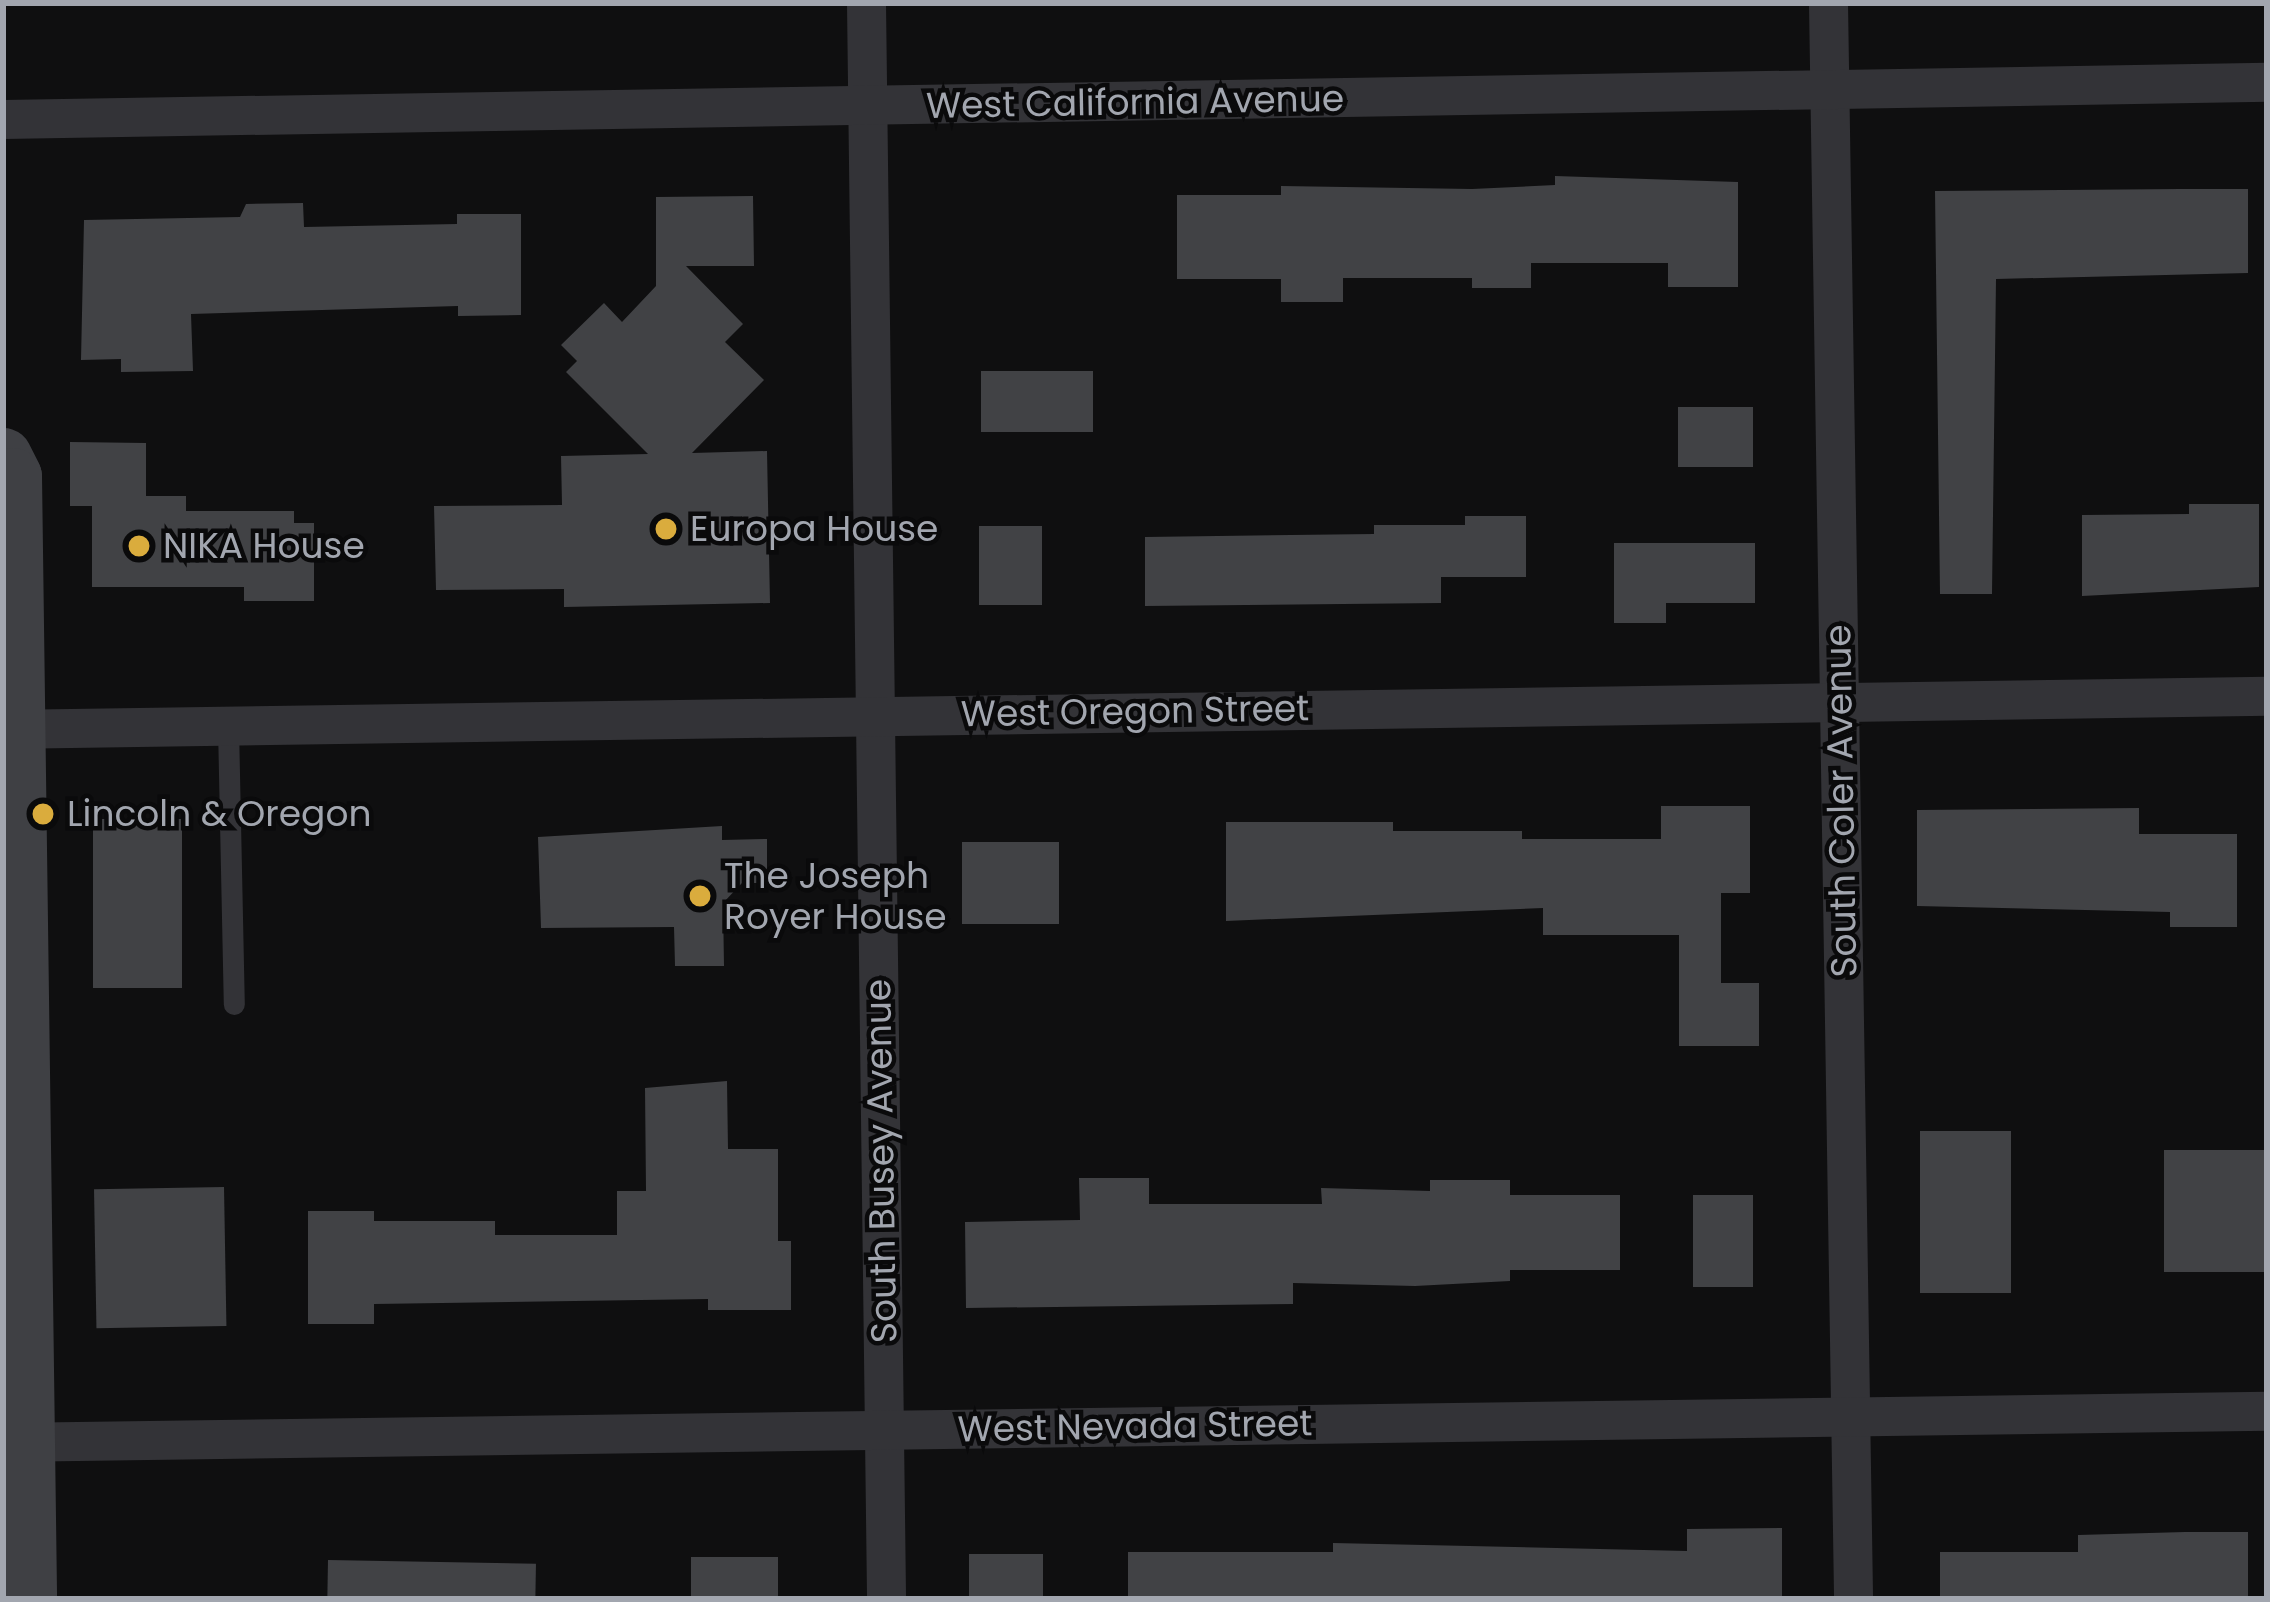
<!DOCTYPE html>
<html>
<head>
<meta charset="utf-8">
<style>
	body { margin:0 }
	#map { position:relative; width:2270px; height:1602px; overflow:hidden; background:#0f0f10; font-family:Poppins,sans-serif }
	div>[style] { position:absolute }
	.building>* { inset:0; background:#414245; transform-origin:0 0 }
	.service>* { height:21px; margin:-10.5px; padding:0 10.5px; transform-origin:10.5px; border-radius:10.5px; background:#333337 }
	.minor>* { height:39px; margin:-19.5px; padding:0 19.5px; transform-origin:19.5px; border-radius:19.5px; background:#333337 }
	.secondary>* { height:57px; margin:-28.5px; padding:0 28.5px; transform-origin:28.5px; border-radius:28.5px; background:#3f4044 }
	.dots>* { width:33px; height:33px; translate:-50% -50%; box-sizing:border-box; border:6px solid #0a0a0b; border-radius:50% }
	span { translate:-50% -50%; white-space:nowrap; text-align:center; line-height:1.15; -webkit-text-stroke:9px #0a0a0b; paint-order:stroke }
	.street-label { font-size:36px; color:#a2a6af }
	.poi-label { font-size:36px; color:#a2a6af }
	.left { translate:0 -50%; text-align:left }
	.frame { position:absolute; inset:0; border:6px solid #a2a6af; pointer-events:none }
</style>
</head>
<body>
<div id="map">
	<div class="building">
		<div style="clip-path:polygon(1555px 176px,1738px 182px,1738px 287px,1668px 287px,1668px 263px,1531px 263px,1531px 288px,1472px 288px,1472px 278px,1343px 278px,1343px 302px,1281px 302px,1281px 279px,1177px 279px,1177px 195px,1281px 195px,1281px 186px,1472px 189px,1555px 185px)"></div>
		<div style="clip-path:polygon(2180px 189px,2248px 189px,2248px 273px,1996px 279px,1992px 594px,1940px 594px,1935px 191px)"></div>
		<div style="clip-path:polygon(753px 196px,754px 266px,686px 266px,743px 324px,725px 342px,764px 380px,692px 453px,767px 451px,770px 603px,564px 607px,564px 589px,436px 590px,434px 506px,562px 505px,561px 456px,648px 454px,566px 372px,577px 361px,561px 345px,604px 303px,622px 322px,656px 286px,656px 197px)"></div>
		<div style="clip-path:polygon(303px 203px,304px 227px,457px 224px,457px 214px,521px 214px,521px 315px,458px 316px,458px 306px,191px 314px,193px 371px,121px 372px,121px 359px,81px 360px,84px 220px,240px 217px,246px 204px)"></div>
		<div style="left:981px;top:371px;width:112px;height:61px"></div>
		<div style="left:1678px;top:407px;width:75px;height:60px"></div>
		<div style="clip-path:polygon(70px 442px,146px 443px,146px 496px,186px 496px,186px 511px,294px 511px,294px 523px,314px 523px,314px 601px,244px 601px,244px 587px,92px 587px,92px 506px,70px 506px)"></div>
		<div style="clip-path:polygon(2189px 504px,2259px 504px,2259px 587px,2082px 596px,2082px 515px,2189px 514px)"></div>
		<div style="clip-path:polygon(1465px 516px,1526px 516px,1526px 577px,1441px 577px,1441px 603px,1145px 606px,1145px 537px,1374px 534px,1374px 525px,1465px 525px)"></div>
		<div style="left:979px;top:526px;width:63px;height:79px"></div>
		<div style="clip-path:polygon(1614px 543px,1755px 543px,1755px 603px,1666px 603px,1666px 623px,1614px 623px)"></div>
		<div style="clip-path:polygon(1661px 806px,1750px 806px,1750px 893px,1721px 893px,1721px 983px,1759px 983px,1759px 1046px,1679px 1046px,1679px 935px,1543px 935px,1543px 908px,1226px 921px,1226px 822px,1393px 822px,1393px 831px,1522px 831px,1522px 839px,1661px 839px)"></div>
		<div style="clip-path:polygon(2139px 808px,2139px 834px,2237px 834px,2237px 927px,2170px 927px,2170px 912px,1917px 906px,1917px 810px)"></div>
		<div style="left:93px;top:819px;width:89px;height:169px"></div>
		<div style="clip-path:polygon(722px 826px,722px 840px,767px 839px,767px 883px,742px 883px,723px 903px,724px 966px,675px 966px,674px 927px,541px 928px,538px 837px)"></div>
		<div style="left:962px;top:842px;width:97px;height:82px"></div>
		<div style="clip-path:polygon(727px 1081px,728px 1149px,778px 1149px,778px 1241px,791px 1241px,791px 1310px,708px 1310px,708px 1299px,374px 1304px,374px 1324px,308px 1324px,308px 1211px,374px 1211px,374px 1221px,495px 1221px,495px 1235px,617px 1235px,617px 1191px,646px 1191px,645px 1088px)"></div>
		<div style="left:1920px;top:1131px;width:91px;height:162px"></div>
		<div style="left:2164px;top:1150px;width:103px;height:122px"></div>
		<div style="clip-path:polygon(1079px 1178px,1149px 1178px,1149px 1204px,1322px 1204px,1321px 1188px,1430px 1191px,1430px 1180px,1510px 1180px,1510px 1195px,1620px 1195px,1620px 1270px,1510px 1270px,1510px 1281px,1415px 1286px,1293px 1283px,1293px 1304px,966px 1308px,965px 1222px,1080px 1220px)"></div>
		<div style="left:224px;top:1187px;width:139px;height:130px;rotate:89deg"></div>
		<div style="left:1693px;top:1195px;width:60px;height:92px"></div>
		<div style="clip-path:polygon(1782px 1528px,1782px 1599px,1128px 1599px,1128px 1552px,1333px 1552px,1333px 1543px,1687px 1551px,1687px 1529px)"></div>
		<div style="clip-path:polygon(2185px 1532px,2248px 1532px,2248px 1599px,1940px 1599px,1940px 1552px,2078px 1552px,2078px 1535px)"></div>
		<div style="left:969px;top:1554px;width:74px;height:45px"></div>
		<div style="left:691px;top:1557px;width:87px;height:42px"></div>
		<div style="left:328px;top:1560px;width:208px;height:39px;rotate:1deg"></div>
	</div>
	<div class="service">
		<div style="left:228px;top:726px;width:278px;rotate:88.8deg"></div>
	</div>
	<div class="minor">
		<div style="left:866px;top:3px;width:1596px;rotate:89.28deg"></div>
		<div style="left:1828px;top:3px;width:1596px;rotate:89.1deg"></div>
		<div style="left:3px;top:119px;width:2264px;rotate:-0.94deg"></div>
		<div style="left:3px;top:729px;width:2264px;rotate:-0.84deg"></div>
		<div style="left:5px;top:1442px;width:2262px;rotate:-0.79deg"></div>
	</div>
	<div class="secondary">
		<div style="left:3px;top:456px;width:22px;rotate:63deg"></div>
		<div style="left:13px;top:476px;width:1123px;rotate:89.23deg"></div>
	</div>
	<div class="dots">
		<div style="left:666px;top:529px;background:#daac3d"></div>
		<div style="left:139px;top:546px;background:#daac3d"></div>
		<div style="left:43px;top:814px;background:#daac3d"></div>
		<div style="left:700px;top:896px;background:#daac3d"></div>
	</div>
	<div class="street-label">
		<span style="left:1135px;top:102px;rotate:-1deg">West California Avenue</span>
		<span style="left:1135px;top:711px;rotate:-1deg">West Oregon Street</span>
		<span style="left:1841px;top:801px;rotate:-91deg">South Coler Avenue</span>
		<span style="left:881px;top:1161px;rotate:-91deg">South Busey Avenue</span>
		<span style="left:1135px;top:1426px;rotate:-1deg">West Nevada Street</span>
	</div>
	<div class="poi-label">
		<span class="left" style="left:690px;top:529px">Europa House</span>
		<span class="left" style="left:163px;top:546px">NIKA House</span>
		<span class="left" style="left:67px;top:814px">Lincoln &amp; Oregon</span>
		<span class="left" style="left:724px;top:896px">The Joseph<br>Royer House</span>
	</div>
	<div class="frame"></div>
</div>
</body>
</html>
